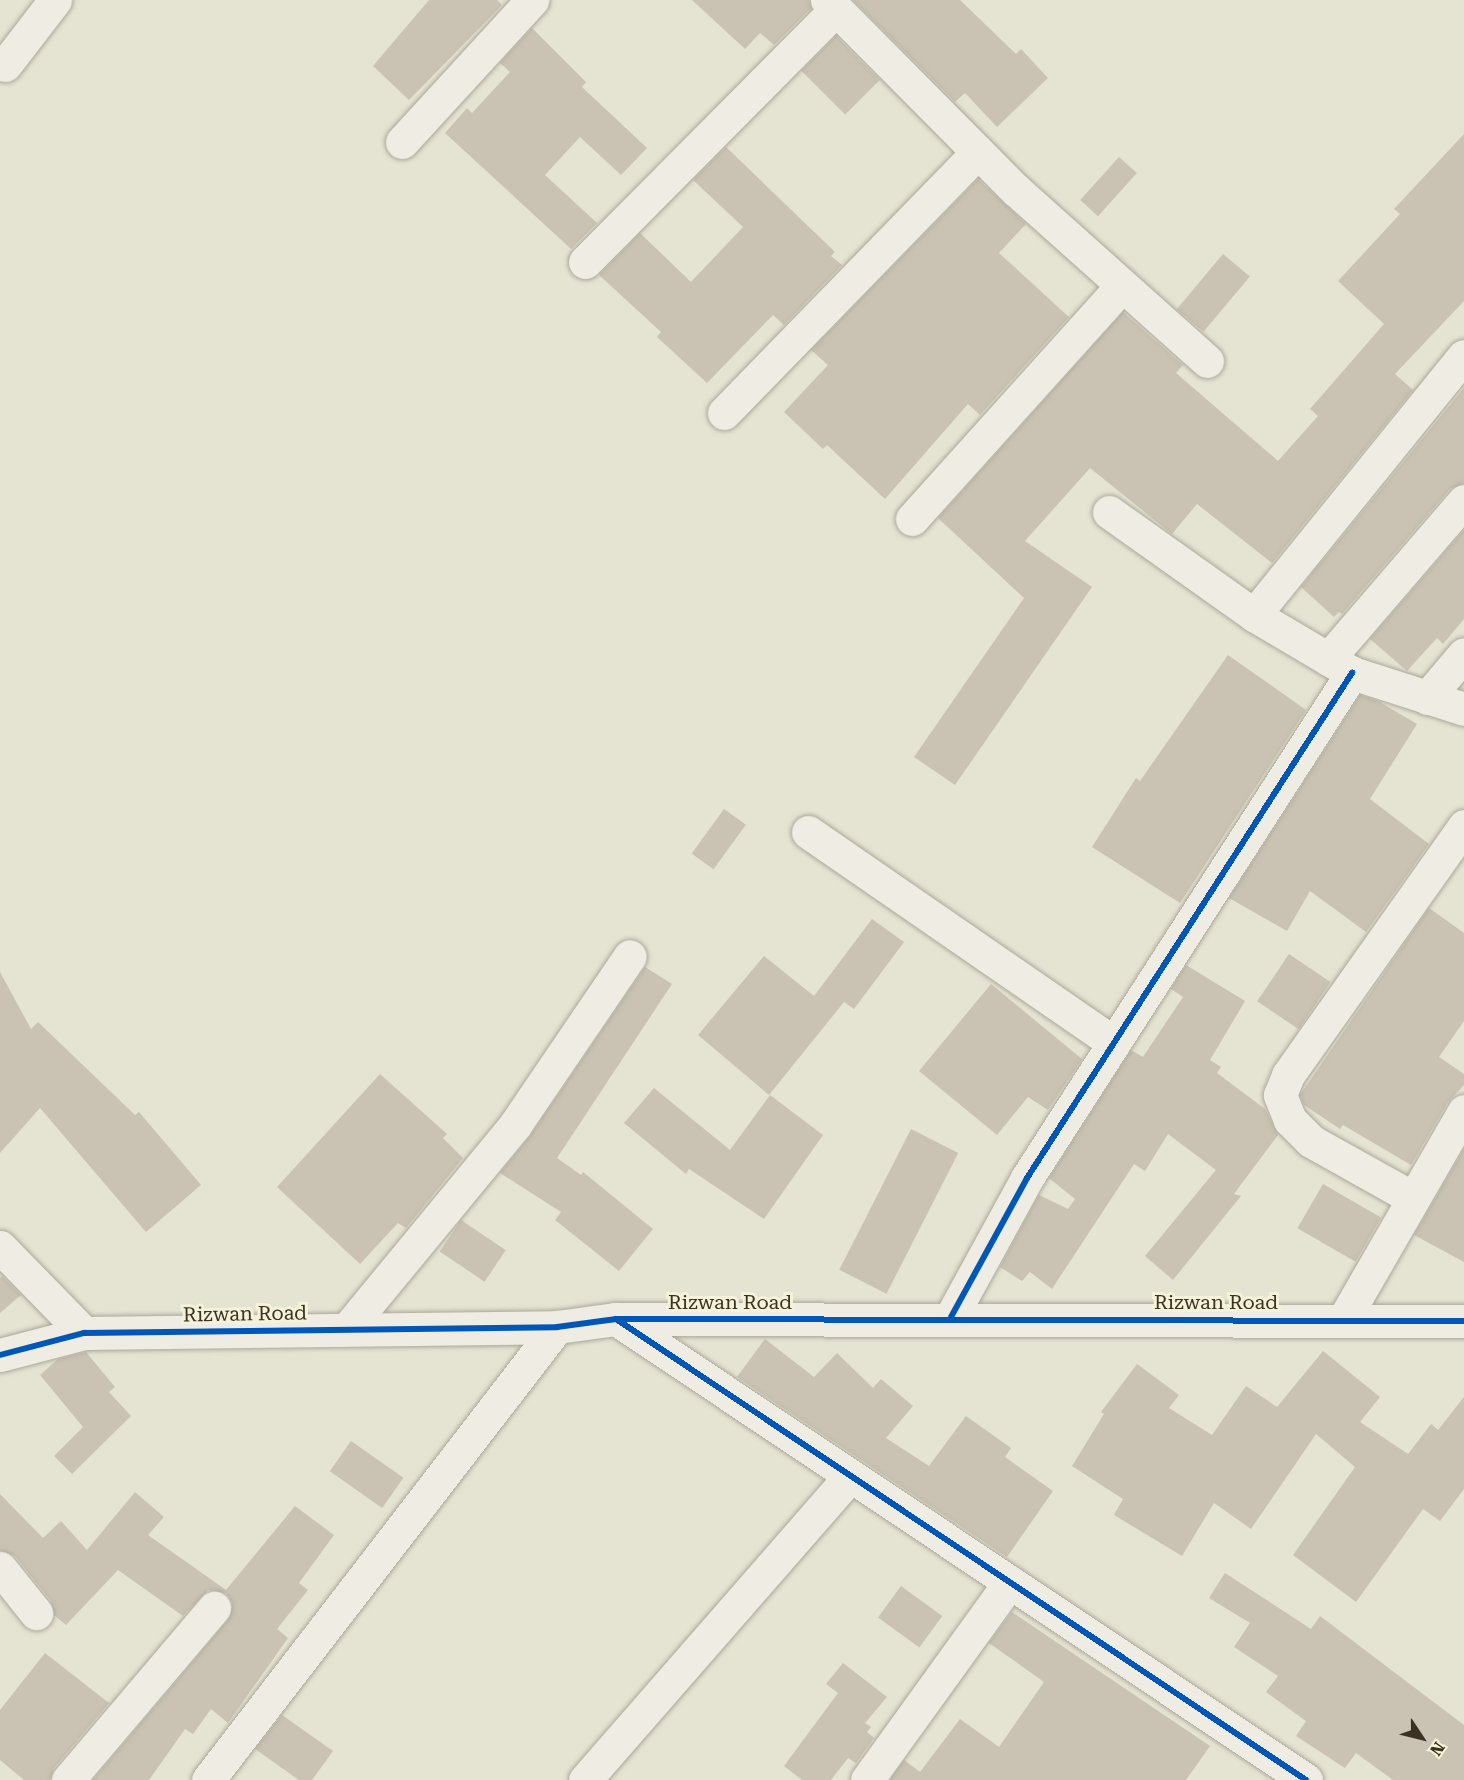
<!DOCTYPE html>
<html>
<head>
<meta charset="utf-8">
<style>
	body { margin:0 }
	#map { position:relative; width:1464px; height:1780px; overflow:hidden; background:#e5e3d2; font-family:"Roboto Serif",serif }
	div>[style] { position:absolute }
	.building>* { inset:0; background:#cac3b3; transform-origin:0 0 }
	.roads { filter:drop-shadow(0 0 2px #aba89a) drop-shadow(0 0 2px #aba89a) }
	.minor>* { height:33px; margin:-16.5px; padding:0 16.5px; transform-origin:16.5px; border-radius:16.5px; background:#eeece3 }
	.tertiary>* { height:33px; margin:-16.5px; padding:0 16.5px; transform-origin:16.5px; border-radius:16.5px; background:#eeece3 }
	.cycleway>* { height:6px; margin:-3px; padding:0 3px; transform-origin:3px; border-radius:3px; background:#0057b8 }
	span { translate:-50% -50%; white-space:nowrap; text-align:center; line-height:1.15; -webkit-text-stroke:6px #f5f2da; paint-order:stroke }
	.street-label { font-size:20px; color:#3b3222 }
	.north { position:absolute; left:1392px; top:1708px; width:60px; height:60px; -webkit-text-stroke:4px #f5f2da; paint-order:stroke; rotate:125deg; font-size:16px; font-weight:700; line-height:24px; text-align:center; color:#3b3222 }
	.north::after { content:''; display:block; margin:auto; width:21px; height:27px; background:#3b3222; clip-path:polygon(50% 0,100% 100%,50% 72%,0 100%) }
</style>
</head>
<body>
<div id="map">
	<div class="building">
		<div style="clip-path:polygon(429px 0,497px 0,502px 5px,409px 100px,373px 66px)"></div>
		<div style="clip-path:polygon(692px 0,809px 0,811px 8px,774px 45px,760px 33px,745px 49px)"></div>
		<div style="clip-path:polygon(853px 0,960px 0,1016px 54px,1021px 49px,1048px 78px,997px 127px,965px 93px,955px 102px)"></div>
		<div style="clip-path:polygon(532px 28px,586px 82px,582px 87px,647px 148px,621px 175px,580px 137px,545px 175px,597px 223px,571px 249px,445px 133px,467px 108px,472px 113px,510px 72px,500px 63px)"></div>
		<div style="left:836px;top:36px;width:62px;height:49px;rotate:45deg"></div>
		<div style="clip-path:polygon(1464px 134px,1464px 301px,1395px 374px,1413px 390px,1272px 563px,1197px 504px,1172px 534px,1090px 468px,1025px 541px,1092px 587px,955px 785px,914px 757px,1024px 598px,938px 518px,1123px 312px,1183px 365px,1176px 373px,1278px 461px,1318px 416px,1310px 409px,1384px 324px,1338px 281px,1400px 214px,1394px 209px)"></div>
		<div style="clip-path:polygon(726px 147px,835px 252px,831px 256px,842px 265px,784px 325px,773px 315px,707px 383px,657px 337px,661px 332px,599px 275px,640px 233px,691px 282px,743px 227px,693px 180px)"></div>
		<div style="left:1119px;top:157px;width:24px;height:58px;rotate:42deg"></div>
		<div style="clip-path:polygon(978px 179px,1026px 224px,999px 253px,1069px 317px,980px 415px,968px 404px,885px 499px,827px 445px,823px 449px,784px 412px,828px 365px,811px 350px)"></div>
		<div style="left:1223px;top:254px;width:35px;height:72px;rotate:40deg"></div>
		<div style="clip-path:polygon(1464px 388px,1464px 483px,1450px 489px,1342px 614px,1339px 612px,1334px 617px,1301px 587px)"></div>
		<div style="clip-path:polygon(1464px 530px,1464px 619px,1443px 644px,1437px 638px,1407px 671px,1370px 639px)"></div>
		<div style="clip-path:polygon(1228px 655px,1306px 710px,1180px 903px,1092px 847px,1136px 778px,1140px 781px)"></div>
		<div style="clip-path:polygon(1360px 695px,1378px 701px,1417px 724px,1370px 799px,1429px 844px,1366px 932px,1310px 891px,1287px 931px,1229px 898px)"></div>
		<div style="left:724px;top:809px;width:27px;height:55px;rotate:36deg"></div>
		<div style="clip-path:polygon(1429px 908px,1464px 933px,1464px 1021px,1439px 1057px,1464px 1074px,1464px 1085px,1448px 1102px,1411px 1165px,1343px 1125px,1340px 1129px,1304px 1105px,1300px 1095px)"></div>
		<div style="clip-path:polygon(872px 919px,904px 942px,854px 1009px,844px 1002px,769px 1095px,698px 1035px,764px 956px,814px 996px)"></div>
		<div style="left:1289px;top:954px;width:50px;height:57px;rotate:34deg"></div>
		<div style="clip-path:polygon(1186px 965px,1245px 1001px,1210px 1060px,1221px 1067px,1217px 1073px,1265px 1109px,1278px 1135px,1234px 1194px,1241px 1196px,1173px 1280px,1145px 1256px,1216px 1170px,1168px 1134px,1145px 1171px,1134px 1164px,1052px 1289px,1030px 1272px,1022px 1281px,1000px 1267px,1039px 1195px,1068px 1209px,1075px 1199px,1049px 1178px,1131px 1050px,1143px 1057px,1183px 997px,1171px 989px)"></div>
		<div style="clip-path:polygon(645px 967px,672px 984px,557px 1158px,581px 1175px,583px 1172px,653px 1229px,619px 1271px,555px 1220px,561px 1212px,500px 1173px,530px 1136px)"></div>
		<div style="clip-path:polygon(0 972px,31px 1029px,38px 1022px,135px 1115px,139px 1112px,201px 1185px,146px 1232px,40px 1108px,0 1153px)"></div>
		<div style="clip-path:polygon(991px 984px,1082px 1059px,1048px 1110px,1028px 1097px,997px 1135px,919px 1071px)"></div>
		<div style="clip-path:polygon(380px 1074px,447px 1134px,443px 1138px,463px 1158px,406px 1228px,398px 1223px,360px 1264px,277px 1187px)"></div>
		<div style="clip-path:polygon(654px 1088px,730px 1150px,770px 1095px,823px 1135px,764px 1219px,689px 1169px,686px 1174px,624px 1123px)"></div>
		<div style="left:911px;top:1129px;width:53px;height:158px;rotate:27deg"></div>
		<div style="clip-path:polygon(1464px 1149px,1464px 1262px,1414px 1235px)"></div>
		<div style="left:1323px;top:1184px;width:67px;height:51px;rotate:30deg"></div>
		<div style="left:461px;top:1220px;width:54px;height:38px;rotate:34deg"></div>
		<div style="clip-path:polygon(2px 1276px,21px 1295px,0 1313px,0 1278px)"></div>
		<div style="clip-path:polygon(765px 1339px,814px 1377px,837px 1353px,873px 1388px,881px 1379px,913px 1406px,886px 1438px,929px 1466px,966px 1416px,1011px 1448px,1005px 1457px,1053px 1491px,1007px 1557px,737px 1377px)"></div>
		<div style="clip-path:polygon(1323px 1351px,1380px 1397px,1360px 1422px,1408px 1454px,1431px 1424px,1438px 1430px,1464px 1397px,1464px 1489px,1440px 1521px,1423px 1509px,1356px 1602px,1293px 1555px,1355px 1467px,1316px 1434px,1251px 1529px,1214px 1503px,1182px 1556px,1114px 1515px,1123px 1499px,1072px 1466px,1104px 1414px,1101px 1412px,1137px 1364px,1179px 1395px,1169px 1408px,1212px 1435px,1246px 1386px,1277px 1407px)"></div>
		<div style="clip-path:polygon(86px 1352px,115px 1387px,109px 1392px,131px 1416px,72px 1474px,54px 1456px,83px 1427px,40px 1375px,58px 1359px)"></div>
		<div style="left:351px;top:1441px;width:64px;height:37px;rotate:35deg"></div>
		<div style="clip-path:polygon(135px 1492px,164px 1517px,148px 1535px,226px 1590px,295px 1506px,334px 1535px,299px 1583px,308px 1590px,277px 1629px,288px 1638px,228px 1723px,211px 1709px,193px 1734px,185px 1729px,149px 1780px,93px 1780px,228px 1620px,232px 1602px,226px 1593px,208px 1590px,183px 1616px,118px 1570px,66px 1625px,54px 1615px,51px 1601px,15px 1556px,0 1550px,0 1494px,43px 1538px,61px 1521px,87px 1550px)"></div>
		<div style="clip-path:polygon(1225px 1573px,1311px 1629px,1320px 1616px,1464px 1725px,1464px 1780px,1393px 1780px,1356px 1753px,1345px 1768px,1296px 1736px,1306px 1721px,1266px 1692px,1278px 1676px,1234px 1647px,1250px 1623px,1209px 1598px)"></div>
		<div style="left:901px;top:1586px;width:51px;height:39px;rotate:36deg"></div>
		<div style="clip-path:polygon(1012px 1612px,1210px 1746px,1186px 1780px,890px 1780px,904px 1760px,920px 1772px,960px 1719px,999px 1747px,1044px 1682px,989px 1643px)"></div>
		<div style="clip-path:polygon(45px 1653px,109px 1703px,54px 1768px,50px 1780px,24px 1780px,0 1760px,0 1710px)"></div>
		<div style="clip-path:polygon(843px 1663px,887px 1697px,865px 1723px,871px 1727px,867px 1732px,874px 1738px,856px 1763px,848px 1758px,831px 1780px,802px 1780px,784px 1766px,838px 1693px,826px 1684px)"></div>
		<div style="clip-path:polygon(282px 1715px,333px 1751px,312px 1780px,299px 1780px,255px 1749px)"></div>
	</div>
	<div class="roads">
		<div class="minor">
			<div style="left:827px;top:0;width:269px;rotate:45.2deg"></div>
			<div style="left:1017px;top:191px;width:255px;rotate:41.8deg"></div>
			<div style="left:5px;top:65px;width:82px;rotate:-52.4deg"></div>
			<div style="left:402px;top:142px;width:193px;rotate:-47.5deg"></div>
			<div style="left:585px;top:262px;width:356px;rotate:-45.2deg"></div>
			<div style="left:724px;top:413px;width:364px;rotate:-45.8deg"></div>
			<div style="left:1109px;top:512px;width:178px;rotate:35.4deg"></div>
			<div style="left:1254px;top:615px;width:114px;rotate:30.6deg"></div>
			<div style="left:1352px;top:673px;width:118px;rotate:17.8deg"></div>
			<div style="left:912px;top:519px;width:312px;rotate:-48deg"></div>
			<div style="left:1254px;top:615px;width:333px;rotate:-51deg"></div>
			<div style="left:1328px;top:659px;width:208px;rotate:-49.3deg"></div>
			<div style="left:1427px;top:698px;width:57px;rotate:-49.9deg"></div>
			<div style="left:808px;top:832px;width:369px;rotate:34.6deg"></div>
			<div style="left:1411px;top:1197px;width:115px;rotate:-150.8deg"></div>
			<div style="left:1311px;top:1141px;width:30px;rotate:-135deg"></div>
			<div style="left:1290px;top:1120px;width:27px;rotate:-112deg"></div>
			<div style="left:1280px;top:1095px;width:22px;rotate:-68deg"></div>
			<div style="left:1288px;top:1075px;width:305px;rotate:-54.7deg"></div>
			<div style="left:0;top:1247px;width:120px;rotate:45.7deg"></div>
			<div style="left:951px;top:1317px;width:158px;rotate:-61.3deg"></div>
			<div style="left:1027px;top:1178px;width:601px;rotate:-57.24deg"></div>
			<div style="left:616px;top:1319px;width:830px;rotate:33.75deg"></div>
			<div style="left:1344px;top:1319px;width:240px;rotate:-60deg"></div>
			<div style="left:347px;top:1329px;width:264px;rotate:-50.5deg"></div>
			<div style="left:515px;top:1125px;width:204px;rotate:-55.8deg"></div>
			<div style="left:0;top:1568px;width:58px;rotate:51.3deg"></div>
			<div style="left:68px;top:1780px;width:226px;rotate:-49.7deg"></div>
			<div style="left:208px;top:1780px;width:572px;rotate:-52.39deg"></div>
			<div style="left:585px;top:1780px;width:403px;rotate:-48.9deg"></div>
			<div style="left:867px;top:1780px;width:244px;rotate:-54.2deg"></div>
		</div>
		<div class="tertiary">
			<div style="left:0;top:1355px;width:87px;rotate:-14.7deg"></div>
			<div style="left:84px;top:1333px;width:473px;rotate:-0.7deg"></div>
			<div style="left:557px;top:1327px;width:60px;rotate:-7.7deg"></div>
			<div style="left:616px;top:1319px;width:848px;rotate:0.14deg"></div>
		</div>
	</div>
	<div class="cycleway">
		<div style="left:951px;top:1317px;width:158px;rotate:-61.3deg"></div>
		<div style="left:1027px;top:1178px;width:601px;rotate:-57.24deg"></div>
		<div style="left:616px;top:1319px;width:830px;rotate:33.75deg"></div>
		<div style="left:0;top:1355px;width:87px;rotate:-14.7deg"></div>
		<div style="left:84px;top:1333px;width:473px;rotate:-0.7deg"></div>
		<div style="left:557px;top:1327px;width:60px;rotate:-7.7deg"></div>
		<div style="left:616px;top:1319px;width:848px;rotate:0.14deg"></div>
	</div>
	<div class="street-label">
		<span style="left:730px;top:1302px">Rizwan Road</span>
		<span style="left:1216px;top:1302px">Rizwan Road</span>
		<span style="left:245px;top:1314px;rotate:-1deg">Rizwan Road</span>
	</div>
	<div class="north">N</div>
</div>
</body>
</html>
